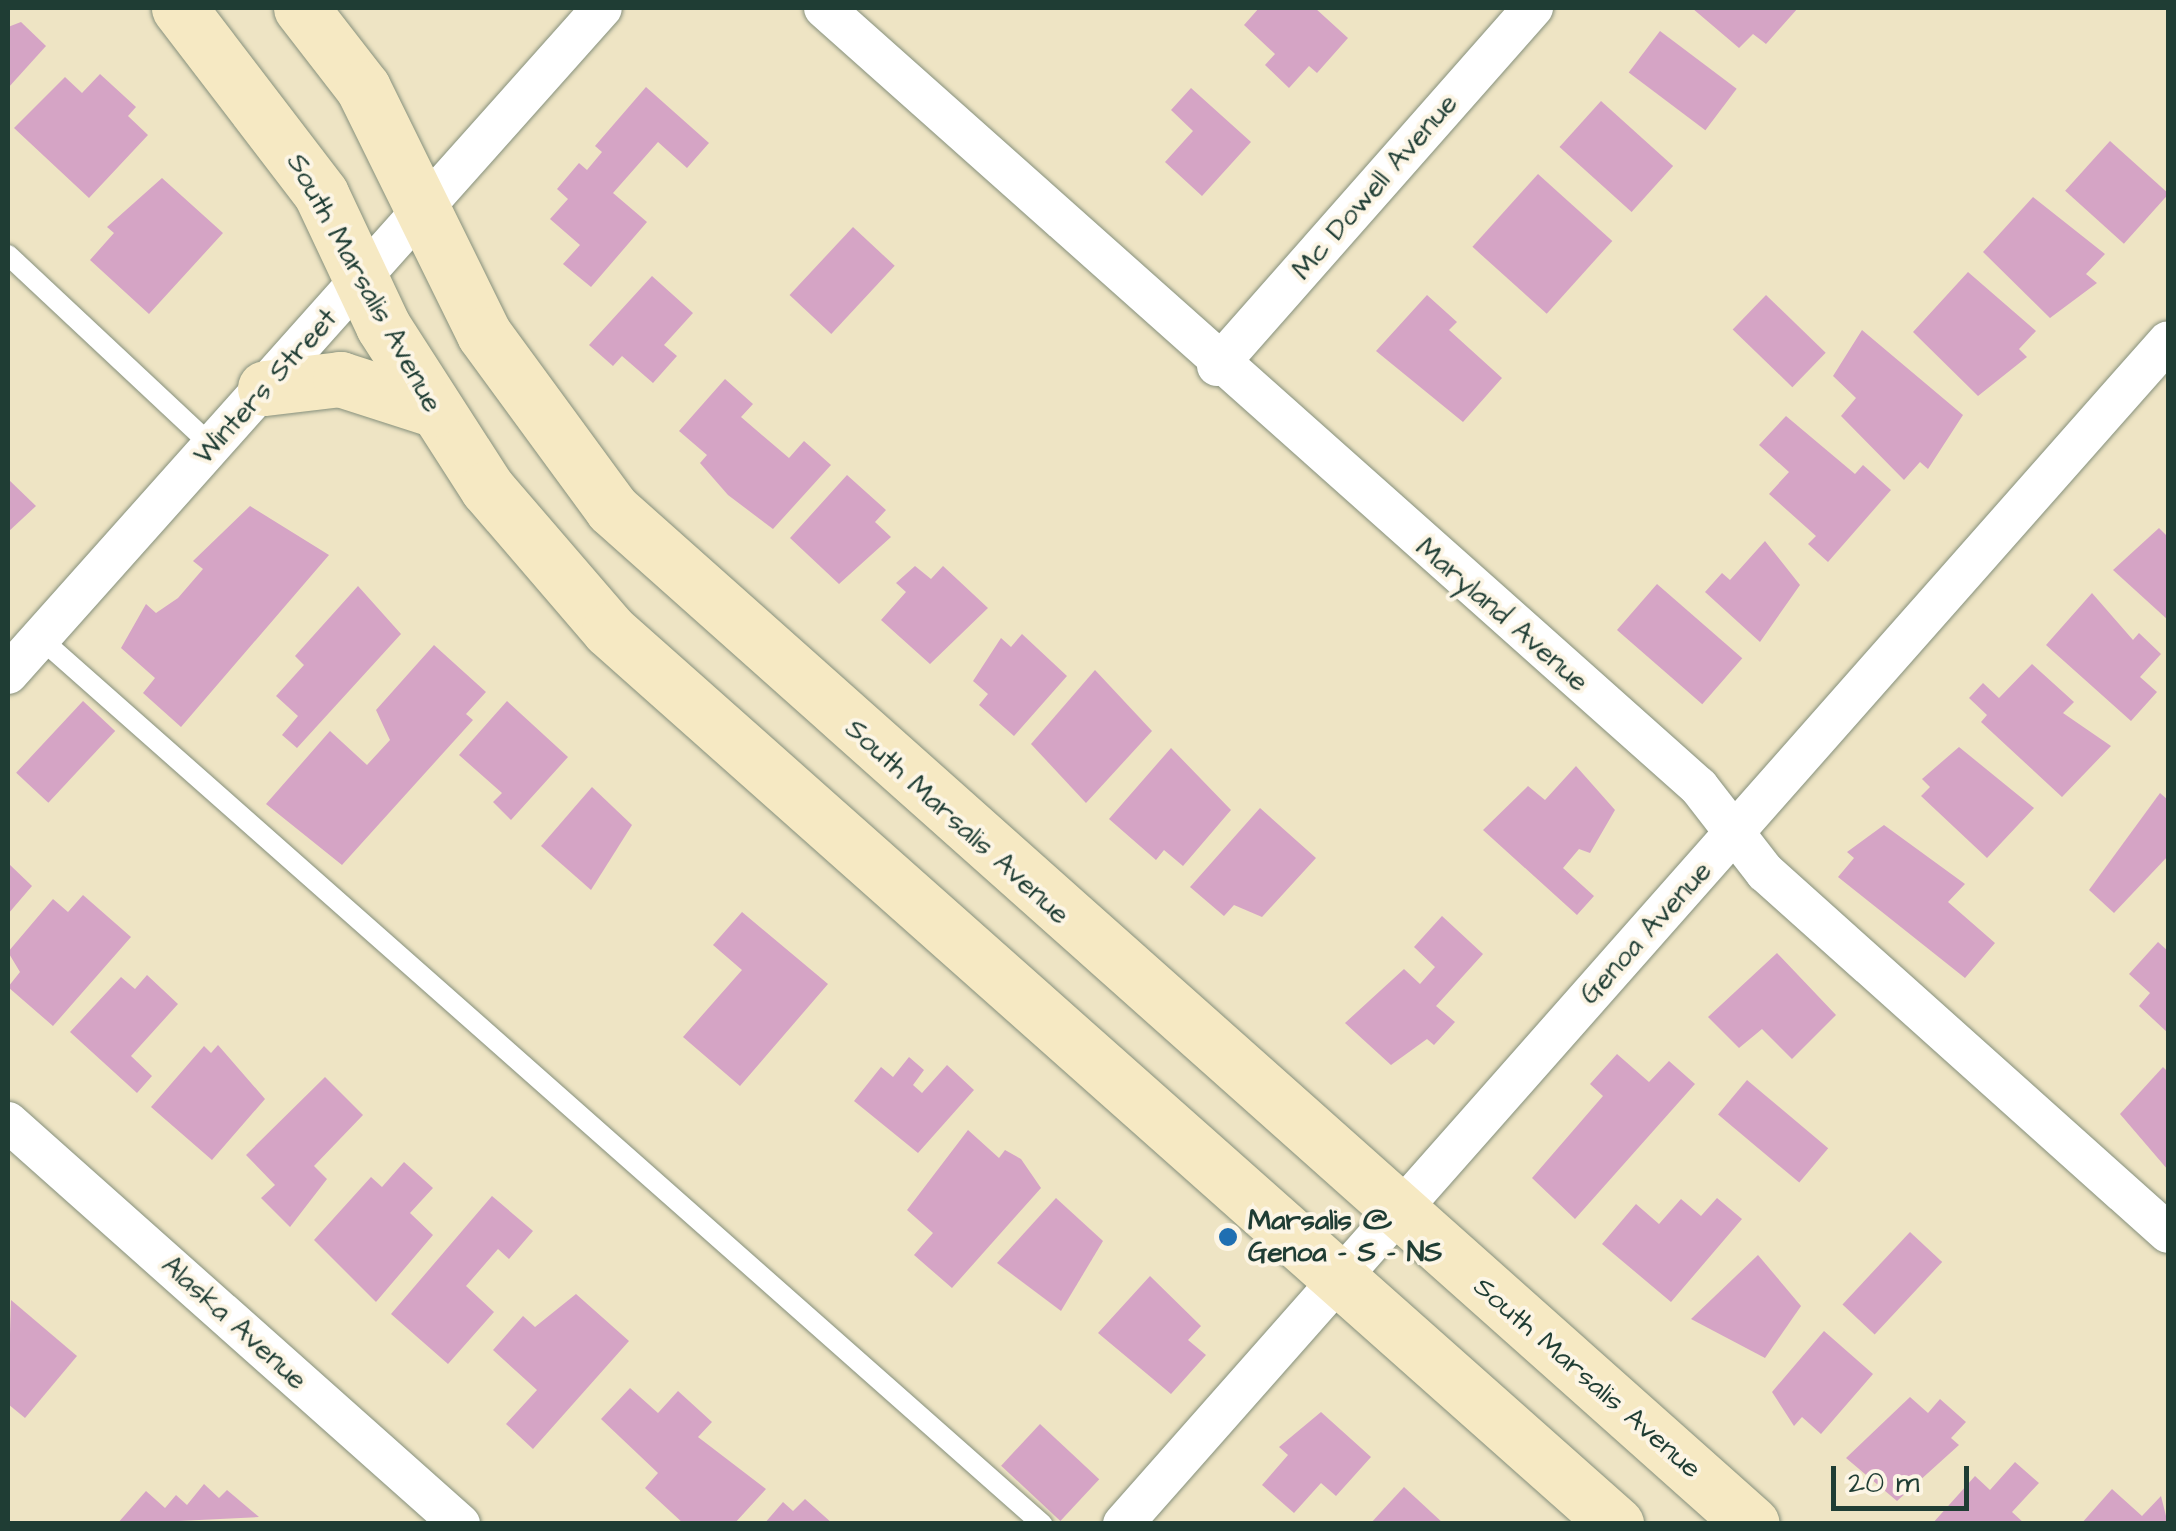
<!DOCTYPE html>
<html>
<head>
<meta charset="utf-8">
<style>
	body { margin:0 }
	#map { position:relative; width:2176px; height:1531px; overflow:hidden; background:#eee4c4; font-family:"Architects Daughter",sans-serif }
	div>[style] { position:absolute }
	.building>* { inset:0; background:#d5a4c5; transform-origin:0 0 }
	.roads { filter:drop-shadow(0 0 2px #86907c) drop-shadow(0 0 2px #86907c) }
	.lane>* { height:20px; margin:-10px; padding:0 10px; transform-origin:10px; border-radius:10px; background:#fff }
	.street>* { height:40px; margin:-20px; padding:0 20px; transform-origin:20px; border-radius:20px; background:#fff }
	.secondary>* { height:55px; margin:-27.5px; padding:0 27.5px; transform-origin:27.5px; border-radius:27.5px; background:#f6e9c3 }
	.dots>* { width:28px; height:28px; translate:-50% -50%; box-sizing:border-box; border:5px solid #fcf5e5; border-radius:50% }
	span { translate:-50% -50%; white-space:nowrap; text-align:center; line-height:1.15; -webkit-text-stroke:8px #fcf5e5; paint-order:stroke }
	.street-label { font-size:28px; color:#1f3d34 }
	.poi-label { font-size:28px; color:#1f3d34; font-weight:700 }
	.left { translate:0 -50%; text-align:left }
	.frame { position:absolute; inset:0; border:10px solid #1f3d34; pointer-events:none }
	.scale { position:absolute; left:1831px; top:1466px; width:138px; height:45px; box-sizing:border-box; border:5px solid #1f3d34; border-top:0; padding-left:12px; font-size:30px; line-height:35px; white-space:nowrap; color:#1f3d34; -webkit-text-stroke:8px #fcf5e5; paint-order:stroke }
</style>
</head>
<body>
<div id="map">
	<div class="building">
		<div style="clip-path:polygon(1259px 8px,1315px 8px,1348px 38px,1317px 73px,1309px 66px,1289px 88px,1265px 65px,1275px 54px,1244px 25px)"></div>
		<div style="clip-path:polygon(1692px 8px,1798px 8px,1766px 44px,1753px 34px,1739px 48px)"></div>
		<div style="clip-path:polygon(21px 22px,46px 46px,8px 88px,8px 27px)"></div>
		<div style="left:1660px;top:31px;width:96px;height:52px;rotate:37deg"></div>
		<div style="clip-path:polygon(100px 74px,136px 107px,128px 116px,148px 135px,89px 198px,14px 128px,65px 77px,82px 93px)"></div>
		<div style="clip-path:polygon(646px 87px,709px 143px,687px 168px,658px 142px,613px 193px,647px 222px,591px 287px,563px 264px,580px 245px,550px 219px,568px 199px,557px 189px,579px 163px,587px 170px,602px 152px,595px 146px)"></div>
		<div style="clip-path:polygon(1191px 88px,1251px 142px,1202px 196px,1165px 162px,1193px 131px,1171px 110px)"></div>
		<div style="left:1601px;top:101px;width:97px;height:62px;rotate:42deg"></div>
		<div style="left:2110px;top:141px;width:79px;height:67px;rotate:42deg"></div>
		<div style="left:1538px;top:174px;width:100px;height:98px;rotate:42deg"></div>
		<div style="clip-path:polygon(162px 178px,223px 233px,149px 314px,90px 260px,114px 233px,107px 227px)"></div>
		<div style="clip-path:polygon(2033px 197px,2105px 254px,2086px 274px,2097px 283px,2050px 318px,1983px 252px)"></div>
		<div style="left:853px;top:227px;width:57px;height:93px;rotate:43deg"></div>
		<div style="clip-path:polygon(1968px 272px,2036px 331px,2019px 349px,2027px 357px,1978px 396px,1913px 332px)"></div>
		<div style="clip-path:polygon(652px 276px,693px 313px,664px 345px,677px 356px,653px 383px,622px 356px,613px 366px,589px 345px)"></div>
		<div style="clip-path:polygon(1427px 295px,1457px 322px,1449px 330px,1502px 378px,1463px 422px,1376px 351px)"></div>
		<div style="left:1766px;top:295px;width:83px;height:48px;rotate:44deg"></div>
		<div style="clip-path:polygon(1862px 330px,1963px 415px,1928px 469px,1920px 462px,1904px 480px,1841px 416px,1856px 398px,1833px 376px)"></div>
		<div style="clip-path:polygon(725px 379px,753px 404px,741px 417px,789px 458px,804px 441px,831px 465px,773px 529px,728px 495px,700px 463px,707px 455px,679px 431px)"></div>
		<div style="clip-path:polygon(1786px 416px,1855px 474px,1863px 465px,1891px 490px,1828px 562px,1808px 544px,1816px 536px,1769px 494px,1789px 472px,1759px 445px)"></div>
		<div style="clip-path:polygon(847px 475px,886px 510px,875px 522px,891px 537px,839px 584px,790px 538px)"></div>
		<div style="clip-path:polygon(8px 479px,36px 506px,8px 532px)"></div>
		<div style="clip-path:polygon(250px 506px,329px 555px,181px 727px,143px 693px,155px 678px,121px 648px,146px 604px,156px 613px,178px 598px,203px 569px,193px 561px)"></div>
		<div style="clip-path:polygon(2159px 528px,2168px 537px,2168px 620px,2113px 570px)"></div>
		<div style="clip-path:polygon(1765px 541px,1800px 585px,1760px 642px,1705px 592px,1722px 573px,1730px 580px)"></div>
		<div style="clip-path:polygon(915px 566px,931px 579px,943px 566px,988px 608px,930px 664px,881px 620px,906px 592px,896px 583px)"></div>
		<div style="left:1657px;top:584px;width:113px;height:61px;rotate:41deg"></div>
		<div style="clip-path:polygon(358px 586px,401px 634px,297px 748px,282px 735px,298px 716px,276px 696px,304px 665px,295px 656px)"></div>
		<div style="clip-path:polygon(2092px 593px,2133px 640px,2139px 633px,2161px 654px,2140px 677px,2157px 692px,2131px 721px,2046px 645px)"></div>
		<div style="clip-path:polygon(1022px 634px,1067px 676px,1014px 736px,979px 705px,988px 694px,973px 681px,1001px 638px,1011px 647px)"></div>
		<div style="clip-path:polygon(434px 645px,486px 692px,466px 714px,473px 720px,342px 865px,266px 804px,330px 731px,367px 765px,390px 740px,376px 710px)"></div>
		<div style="clip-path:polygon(2032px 664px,2074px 702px,2063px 713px,2111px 746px,2062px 797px,1981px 722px,1987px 715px,1969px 698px,1983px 683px,1999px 698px)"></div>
		<div style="clip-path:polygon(1095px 670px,1152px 731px,1086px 803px,1031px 744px)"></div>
		<div style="left:83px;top:701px;width:44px;height:98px;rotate:43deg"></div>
		<div style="clip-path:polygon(507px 701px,568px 757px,511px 820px,493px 802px,502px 793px,459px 755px)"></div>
		<div style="clip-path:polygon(1959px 747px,2034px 808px,1987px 858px,1921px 796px,1930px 787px,1922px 779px)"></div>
		<div style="clip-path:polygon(1171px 748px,1231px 810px,1183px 866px,1164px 850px,1156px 860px,1109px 819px)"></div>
		<div style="clip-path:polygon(1576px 766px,1615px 810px,1590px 853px,1579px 849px,1563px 868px,1594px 896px,1577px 915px,1483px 830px,1528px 786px,1545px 800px)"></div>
		<div style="clip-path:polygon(592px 787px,632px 825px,591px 890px,541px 846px)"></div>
		<div style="clip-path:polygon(2160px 793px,2168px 800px,2168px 856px,2114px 913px,2089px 890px)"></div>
		<div style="clip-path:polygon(1260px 808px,1316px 858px,1262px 917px,1234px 905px,1224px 916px,1190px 887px)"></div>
		<div style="clip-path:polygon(1884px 825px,1965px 884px,1948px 902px,1995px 943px,1965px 978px,1838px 877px,1854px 858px,1847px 852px)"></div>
		<div style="clip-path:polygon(8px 863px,32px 886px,8px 914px)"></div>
		<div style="clip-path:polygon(83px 895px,131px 937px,53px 1026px,8px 987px,20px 972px,8px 952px,53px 899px,68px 912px)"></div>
		<div style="clip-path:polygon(742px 912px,828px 984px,740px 1086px,683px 1037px,742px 970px,713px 945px)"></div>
		<div style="clip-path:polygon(1442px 916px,1483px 954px,1436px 1006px,1455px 1022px,1434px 1045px,1427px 1039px,1391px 1065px,1345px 1023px,1404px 969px,1420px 984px,1435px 967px,1414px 947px)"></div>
		<div style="clip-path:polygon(2158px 942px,2168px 951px,2168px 1033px,2139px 1006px,2150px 993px,2129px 974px)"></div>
		<div style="clip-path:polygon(1777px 953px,1836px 1015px,1792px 1059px,1762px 1029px,1739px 1048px,1708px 1017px)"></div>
		<div style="clip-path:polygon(147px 975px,178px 1004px,131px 1056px,152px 1076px,137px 1093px,70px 1032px,121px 977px,135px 989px)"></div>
		<div style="clip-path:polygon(218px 1045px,265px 1099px,212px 1160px,151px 1107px,204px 1046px,211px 1053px)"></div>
		<div style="clip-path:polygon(1617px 1054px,1649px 1082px,1669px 1061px,1695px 1084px,1575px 1219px,1532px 1178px,1603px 1096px,1590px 1084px)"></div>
		<div style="clip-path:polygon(909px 1057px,924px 1070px,913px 1085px,922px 1093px,947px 1065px,974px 1090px,918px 1153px,854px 1101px,881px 1067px,893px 1077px)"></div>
		<div style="clip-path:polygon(2163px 1067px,2168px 1072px,2168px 1170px,2120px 1114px)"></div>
		<div style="clip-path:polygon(325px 1077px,363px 1115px,314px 1166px,327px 1179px,290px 1227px,261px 1198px,275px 1185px,246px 1155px)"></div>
		<div style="left:1747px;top:1080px;width:106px;height:45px;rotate:40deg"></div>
		<div style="clip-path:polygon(968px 1130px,999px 1158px,1005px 1150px,1021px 1159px,1041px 1188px,952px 1288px,914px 1255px,933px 1233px,907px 1210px)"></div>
		<div style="clip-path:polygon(404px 1162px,433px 1188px,410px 1213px,433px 1235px,376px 1302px,314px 1240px,371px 1177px,382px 1187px)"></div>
		<div style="clip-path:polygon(492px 1196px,533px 1231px,509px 1259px,498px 1249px,466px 1286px,494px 1312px,448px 1364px,391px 1314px)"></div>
		<div style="clip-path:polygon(1056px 1198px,1103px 1241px,1061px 1311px,997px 1263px)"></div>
		<div style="clip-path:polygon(1717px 1198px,1742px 1219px,1671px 1302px,1602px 1244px,1636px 1204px,1659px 1224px,1681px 1199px,1701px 1216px)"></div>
		<div style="left:1910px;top:1232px;width:44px;height:99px;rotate:43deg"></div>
		<div style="clip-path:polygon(1758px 1255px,1801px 1306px,1765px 1358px,1691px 1319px)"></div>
		<div style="clip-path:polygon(1150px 1276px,1201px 1326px,1188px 1340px,1206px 1355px,1171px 1394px,1098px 1333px)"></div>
		<div style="clip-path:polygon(576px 1294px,629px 1341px,533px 1449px,506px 1424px,537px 1390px,493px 1350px,523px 1316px,535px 1327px)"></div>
		<div style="clip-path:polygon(11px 1300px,77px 1356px,25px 1418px,8px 1404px)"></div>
		<div style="clip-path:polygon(1824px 1331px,1873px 1374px,1821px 1434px,1802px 1417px,1794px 1426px,1772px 1392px)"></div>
		<div style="clip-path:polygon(630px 1388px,658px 1413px,678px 1391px,712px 1422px,698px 1437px,766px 1489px,734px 1524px,684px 1524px,645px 1488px,658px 1473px,601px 1419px)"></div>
		<div style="clip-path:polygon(1910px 1397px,1928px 1413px,1940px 1399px,1966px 1422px,1951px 1438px,1959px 1445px,1897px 1501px,1846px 1458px)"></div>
		<div style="clip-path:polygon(1321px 1412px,1371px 1457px,1336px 1496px,1321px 1483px,1294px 1513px,1262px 1485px,1288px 1455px,1279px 1447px)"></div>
		<div style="left:1040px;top:1424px;width:81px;height:57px;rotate:43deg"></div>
		<div style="clip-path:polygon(2015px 1462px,2039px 1483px,2012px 1512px,2025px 1524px,1932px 1524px,1975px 1476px,1990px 1490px)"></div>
		<div style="clip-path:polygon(204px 1484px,219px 1498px,227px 1490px,259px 1517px,117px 1524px,146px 1491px,165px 1508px,176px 1495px,187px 1505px)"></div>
		<div style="clip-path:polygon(1404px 1487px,1444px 1524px,1370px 1524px)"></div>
		<div style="clip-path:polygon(2112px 1489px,2142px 1516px,2161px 1496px,2168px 1524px,2081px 1524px)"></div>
		<div style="clip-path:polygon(805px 1499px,833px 1524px,764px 1524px,783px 1502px,793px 1511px)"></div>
	</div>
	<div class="roads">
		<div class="lane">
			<div style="left:8px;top:255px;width:281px;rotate:43.1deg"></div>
			<div style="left:40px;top:638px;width:1338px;rotate:41.48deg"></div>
		</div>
		<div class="street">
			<div style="left:824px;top:8px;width:1172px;rotate:41.68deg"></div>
			<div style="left:1699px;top:787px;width:108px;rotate:52.2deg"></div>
			<div style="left:1765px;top:872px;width:541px;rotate:41.85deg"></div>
			<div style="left:1217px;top:366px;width:478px;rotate:-48.6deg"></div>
			<div style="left:8px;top:674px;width:892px;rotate:-48.27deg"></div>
			<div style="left:8px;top:1122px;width:605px;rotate:41.65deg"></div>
			<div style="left:1123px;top:1524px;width:1578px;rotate:-48.54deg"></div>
		</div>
		<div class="secondary">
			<div style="left:179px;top:8px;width:234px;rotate:52.6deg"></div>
			<div style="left:321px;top:194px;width:146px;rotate:64.8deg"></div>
			<div style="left:383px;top:326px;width:193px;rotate:57.3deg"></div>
			<div style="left:487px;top:488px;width:187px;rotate:49.3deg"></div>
			<div style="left:609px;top:630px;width:1347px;rotate:41.6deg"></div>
			<div style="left:301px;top:8px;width:101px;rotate:52.2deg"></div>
			<div style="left:363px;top:88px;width:274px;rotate:63.8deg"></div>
			<div style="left:484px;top:334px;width:217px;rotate:53.8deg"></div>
			<div style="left:612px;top:509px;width:1526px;rotate:41.68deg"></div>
			<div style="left:265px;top:388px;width:76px;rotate:-6.8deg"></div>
			<div style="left:340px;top:379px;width:98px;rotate:17.9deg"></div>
		</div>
	</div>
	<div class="dots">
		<div style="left:1228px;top:1237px;background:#1f6fb2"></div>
	</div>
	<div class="street-label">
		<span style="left:1375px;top:187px;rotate:-49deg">Mc Dowell Avenue</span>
		<span style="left:364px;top:283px;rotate:61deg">South Marsalis Avenue</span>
		<span style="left:266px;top:387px;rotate:-48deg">Winters Street</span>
		<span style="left:1502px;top:615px;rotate:41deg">Maryland Avenue</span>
		<span style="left:957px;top:822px;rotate:42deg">South Marsalis Avenue</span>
		<span style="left:1646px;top:933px;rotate:-48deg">Genoa Avenue</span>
		<span style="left:234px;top:1323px;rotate:42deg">Alaska Avenue</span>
		<span style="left:1587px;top:1378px;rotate:41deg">South Marsalis Avenue</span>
	</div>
	<div class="poi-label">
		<span class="left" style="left:1248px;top:1237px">Marsalis @<br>Genoa - S - NS</span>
	</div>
	<div class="frame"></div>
	<div class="scale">20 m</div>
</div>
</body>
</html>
